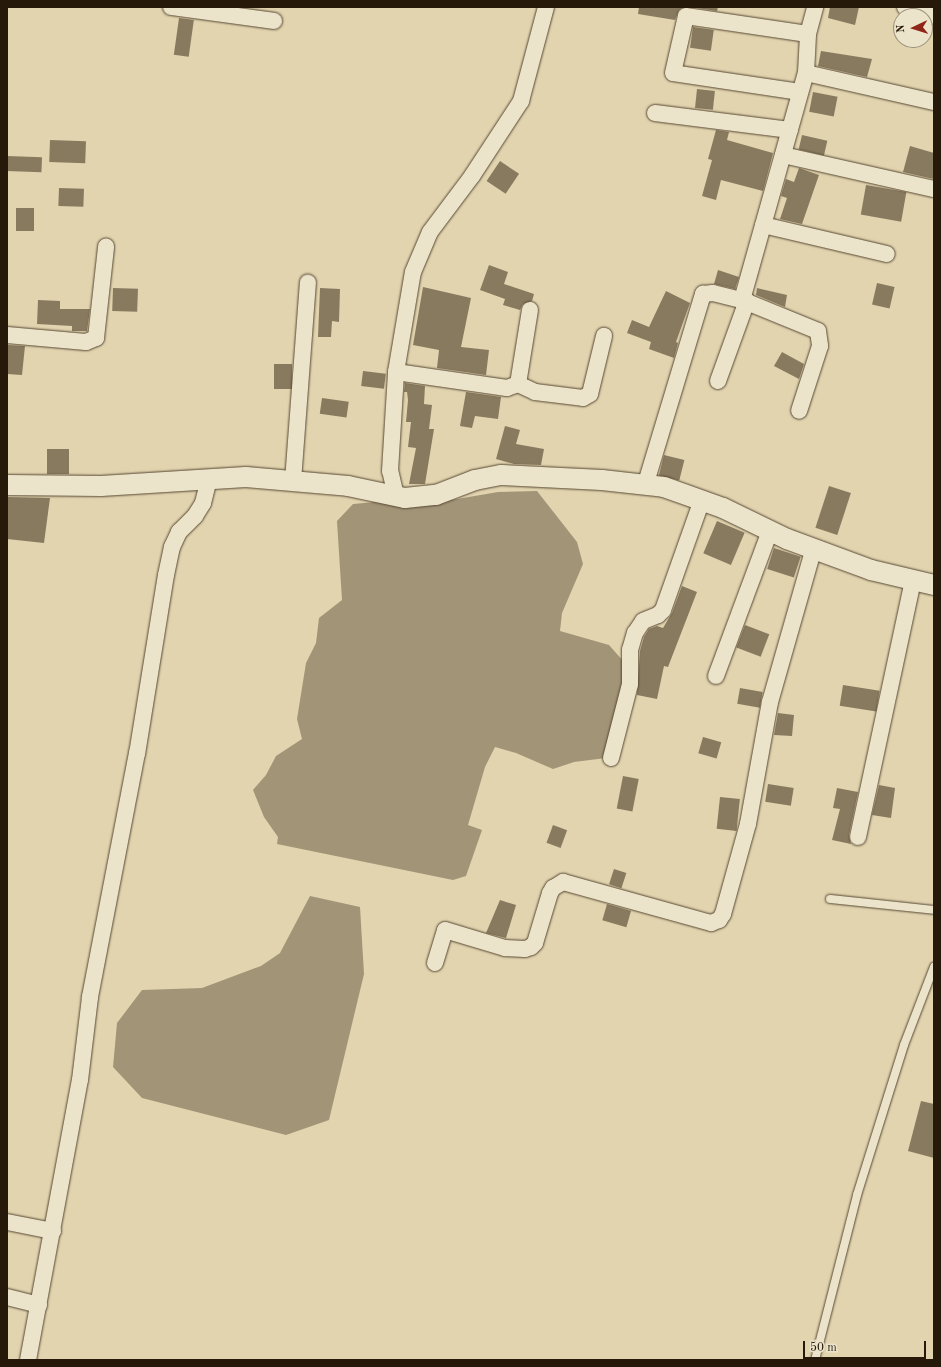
<!DOCTYPE html>
<html>
<head>
<meta charset="utf-8">
<style>
	body { margin:0 }
	#map { position:relative; width:941px; height:1367px; overflow:hidden; background:#e2d4af; font-family:"Old Standard TT",serif }
	div>[style] { position:absolute }
	.water>* { inset:0; background:#a29477 }
	.building>* { inset:0; background:#887a5f; transform-origin:0 0 }
	.roads { filter:drop-shadow(0 0 1px #564832) drop-shadow(0 0 1px #564832) }
	.service>* { height:8px; margin:-4px; padding:0 4px; transform-origin:4px; border-radius:4px; background:#ece3cb }
	.minor>* { height:16px; margin:-8px; padding:0 8px; transform-origin:8px; border-radius:8px; background:#ece3cb }
	.tertiary>* { height:20px; margin:-10px; padding:0 10px; transform-origin:10px; border-radius:10px; background:#ece3cb }
	span { translate:-50% -50%; white-space:nowrap; text-align:center; line-height:1.15; -webkit-text-stroke:4px #ece3cb; paint-order:stroke }
	.frame { position:absolute; inset:0; border:8px solid #271909; pointer-events:none }
	.north { position:absolute; left:893px; top:8px; width:40px; height:40px; box-sizing:border-box; background:#ece3cb; border:1px solid #9d927d; border-radius:50%; rotate:266deg; font-size:11px; font-weight:700; line-height:16px; text-align:center; color:#271909 }
	.north::after { content:''; display:block; margin:auto; width:14px; height:18px; background:#8f2418; clip-path:polygon(50% 0,100% 100%,50% 72%,0 100%) }
	.scale { position:absolute; left:803px; top:1341px; width:123px; height:18px; box-sizing:border-box; border:2px solid #271909; border-top:0; padding-left:5px; font-size:12px; line-height:14px; white-space:nowrap; color:#271909; -webkit-text-stroke:3px #ece3cb; paint-order:stroke }
</style>
</head>
<body>
<div id="map">
	<div class="water">
		<div style="clip-path:polygon(537px 491px,577px 542px,583px 564px,562px 613px,560px 631px,609px 645px,624px 662px,627px 679px,606px 758px,574px 762px,553px 769px,516px 753px,495px 747px,485px 767px,468px 825px,482px 830px,466px 876px,453px 880px,277px 844px,278px 837px,264px 817px,253px 790px,266px 775px,276px 756px,302px 739px,297px 719px,306px 663px,316px 643px,319px 618px,342px 600px,337px 521px,353px 504px,398px 500px,428px 504px,498px 492px)"></div>
		<div style="clip-path:polygon(310px 896px,360px 907px,364px 974px,329px 1120px,286px 1135px,142px 1098px,113px 1067px,117px 1023px,142px 990px,202px 988px,261px 966px,280px 953px)"></div>
	</div>
	<div class="building">
		<div style="clip-path:polygon(639px 7px,683px 7px,679px 10px,675px 20px,638px 14px)"></div>
		<div style="clip-path:polygon(690px 7px,718px 7px,717px 11px)"></div>
		<div style="clip-path:polygon(830px 7px,859px 7px,855px 25px,828px 18px)"></div>
		<div style="left:179px;top:18px;width:15px;height:37px;rotate:8deg"></div>
		<div style="left:693px;top:27px;width:21px;height:21px;rotate:8deg"></div>
		<div style="clip-path:polygon(821px 51px,872px 59px,867px 77px,818px 66px)"></div>
		<div style="left:697px;top:89px;width:18px;height:19px;rotate:6deg"></div>
		<div style="left:813px;top:92px;width:25px;height:20px;rotate:11deg"></div>
		<div style="clip-path:polygon(716px 130px,729px 132px,727px 140px,773px 153px,763px 191px,721px 180px,716px 200px,702px 196px,712px 160px,708px 159px)"></div>
		<div style="left:802px;top:135px;width:26px;height:15px;rotate:13deg"></div>
		<div style="left:50px;top:140px;width:36px;height:22px;rotate:2deg"></div>
		<div style="clip-path:polygon(910px 146px,934px 153px,934px 179px,903px 172px)"></div>
		<div style="left:7px;top:156px;width:35px;height:15px;rotate:2deg"></div>
		<div style="left:500px;top:161px;width:23px;height:24px;rotate:34deg"></div>
		<div style="clip-path:polygon(799px 168px,819px 175px,802px 224px,780px 219px,787px 198px,781px 196px,786px 179px,794px 182px)"></div>
		<div style="left:866px;top:185px;width:41px;height:30px;rotate:10deg"></div>
		<div style="left:59px;top:188px;width:25px;height:18px;rotate:2deg"></div>
		<div style="left:16px;top:208px;width:18px;height:23px"></div>
		<div style="clip-path:polygon(489px 265px,508px 272px,504px 284px,534px 294px,532px 301px,523px 304px,520px 310px,503px 305px,505px 299px,480px 290px)"></div>
		<div style="clip-path:polygon(718px 270px,739px 277px,735px 289px,714px 284px)"></div>
		<div style="left:877px;top:283px;width:18px;height:22px;rotate:13deg"></div>
		<div style="clip-path:polygon(423px 287px,471px 298px,461px 347px,489px 350px,486px 375px,437px 368px,439px 350px,413px 345px)"></div>
		<div style="left:113px;top:288px;width:25px;height:23px;rotate:2deg"></div>
		<div style="clip-path:polygon(320px 288px,340px 289px,339px 322px,332px 321px,331px 337px,318px 337px)"></div>
		<div style="clip-path:polygon(757px 288px,787px 295px,785px 307px,756px 295px)"></div>
		<div style="clip-path:polygon(666px 291px,690px 303px,676px 342px,678px 343px,674px 358px,649px 349px,651px 342px,627px 333px,632px 320px,649px 327px)"></div>
		<div style="clip-path:polygon(38px 300px,60px 301px,60px 309px,90px 309px,87px 331px,72px 331px,72px 326px,37px 324px)"></div>
		<div style="clip-path:polygon(7px 345px,25px 346px,22px 375px,7px 374px)"></div>
		<div style="clip-path:polygon(782px 352px,804px 364px,799px 379px,774px 366px)"></div>
		<div style="left:274px;top:364px;width:18px;height:25px"></div>
		<div style="left:363px;top:371px;width:23px;height:15px;rotate:7deg"></div>
		<div style="clip-path:polygon(405px 383px,425px 386px,424px 404px,432px 405px,429px 429px,434px 429px,425px 484px,409px 484px,416px 448px,408px 447px,411px 422px,406px 422px,408px 400px,407px 392px,404px 392px)"></div>
		<div style="clip-path:polygon(466px 392px,501px 397px,498px 419px,475px 416px,472px 428px,460px 426px)"></div>
		<div style="left:322px;top:398px;width:27px;height:16px;rotate:8deg"></div>
		<div style="clip-path:polygon(505px 426px,520px 430px,516px 444px,544px 449px,541px 465px,514px 464px,496px 459px)"></div>
		<div style="left:47px;top:449px;width:22px;height:25px"></div>
		<div style="left:664px;top:455px;width:21px;height:21px;rotate:14deg"></div>
		<div style="left:829px;top:486px;width:23px;height:44px;rotate:18deg"></div>
		<div style="clip-path:polygon(7px 497px,50px 498px,44px 543px,7px 539px)"></div>
		<div style="left:717px;top:521px;width:30px;height:35px;rotate:23deg"></div>
		<div style="left:774px;top:548px;width:28px;height:22px;rotate:18deg"></div>
		<div style="clip-path:polygon(682px 586px,697px 592px,668px 667px,664px 666px,657px 699px,637px 695px,640px 651px,644px 637px,649px 629px,657px 626px,663px 628px,672px 613px)"></div>
		<div style="left:745px;top:625px;width:26px;height:24px;rotate:21deg"></div>
		<div style="left:843px;top:685px;width:37px;height:21px;rotate:9deg"></div>
		<div style="left:740px;top:688px;width:23px;height:16px;rotate:10deg"></div>
		<div style="clip-path:polygon(778px 713px,794px 715px,792px 736px,774px 735px)"></div>
		<div style="left:703px;top:737px;width:19px;height:17px;rotate:16deg"></div>
		<div style="left:623px;top:776px;width:16px;height:33px;rotate:11deg"></div>
		<div style="left:768px;top:784px;width:26px;height:18px;rotate:9deg"></div>
		<div style="clip-path:polygon(879px 785px,895px 788px,891px 818px,872px 815px)"></div>
		<div style="clip-path:polygon(837px 788px,858px 792px,849px 835px,851px 844px,832px 840px,840px 809px,833px 808px)"></div>
		<div style="left:720px;top:797px;width:20px;height:32px;rotate:6deg"></div>
		<div style="left:553px;top:825px;width:15px;height:19px;rotate:20deg"></div>
		<div style="left:614px;top:869px;width:13px;height:16px;rotate:18deg"></div>
		<div style="clip-path:polygon(500px 900px,516px 905px,506px 938px,486px 933px)"></div>
		<div style="left:607px;top:904px;width:25px;height:17px;rotate:16deg"></div>
		<div style="clip-path:polygon(921px 1101px,934px 1104px,934px 1158px,908px 1151px)"></div>
	</div>
	<div class="roads">
		<div class="service">
			<div style="left:830px;top:899px;width:105px;rotate:6deg"></div>
			<div style="left:815px;top:1360px;width:170px;rotate:-75.7deg"></div>
			<div style="left:857px;top:1195px;width:157px;rotate:-72.6deg"></div>
			<div style="left:904px;top:1045px;width:84px;rotate:-69deg"></div>
		</div>
		<div class="minor">
			<div style="left:171px;top:7px;width:104px;rotate:7.7deg"></div>
			<div style="left:905px;top:7px;width:30px;rotate:17deg"></div>
			<div style="left:806px;top:73px;width:131px;rotate:12.8deg"></div>
			<div style="left:800px;top:92px;width:128px;rotate:-171.5deg"></div>
			<div style="left:673px;top:73px;width:58px;rotate:-77.2deg"></div>
			<div style="left:686px;top:16px;width:123px;rotate:8.4deg"></div>
			<div style="left:655px;top:113px;width:136px;rotate:7.2deg"></div>
			<div style="left:783px;top:155px;width:155px;rotate:12.7deg"></div>
			<div style="left:763px;top:225px;width:127px;rotate:13.2deg"></div>
			<div style="left:742px;top:300px;width:82px;rotate:22.2deg"></div>
			<div style="left:818px;top:331px;width:15px;rotate:82deg"></div>
			<div style="left:820px;top:346px;width:68px;rotate:107.9deg"></div>
			<div style="left:7px;top:335px;width:79px;rotate:5.1deg"></div>
			<div style="left:86px;top:342px;width:11px;rotate:-22deg"></div>
			<div style="left:96px;top:338px;width:92px;rotate:-83.7deg"></div>
			<div style="left:396px;top:372px;width:112px;rotate:8.2deg"></div>
			<div style="left:507px;top:388px;width:12px;rotate:-20deg"></div>
			<div style="left:518px;top:384px;width:75px;rotate:-80.8deg"></div>
			<div style="left:718px;top:381px;width:85px;rotate:-70.1deg"></div>
			<div style="left:518px;top:384px;width:19px;rotate:25deg"></div>
			<div style="left:535px;top:392px;width:48px;rotate:7.1deg"></div>
			<div style="left:583px;top:398px;width:8px;rotate:-30deg"></div>
			<div style="left:590px;top:394px;width:60px;rotate:-76.4deg"></div>
			<div style="left:293px;top:481px;width:199px;rotate:-85.7deg"></div>
			<div style="left:645px;top:486px;width:201px;rotate:-73.2deg"></div>
			<div style="left:703px;top:294px;width:10px;rotate:-6deg"></div>
			<div style="left:713px;top:293px;width:30px;rotate:14deg"></div>
			<div style="left:742px;top:300px;width:236px;rotate:-74.3deg"></div>
			<div style="left:806px;top:73px;width:39px;rotate:-87deg"></div>
			<div style="left:808px;top:34px;width:28px;rotate:-75deg"></div>
			<div style="left:396px;top:496px;width:26px;rotate:-103deg"></div>
			<div style="left:390px;top:471px;width:99px;rotate:-86.5deg"></div>
			<div style="left:396px;top:372px;width:101px;rotate:-80.4deg"></div>
			<div style="left:413px;top:272px;width:43px;rotate:-67deg"></div>
			<div style="left:430px;top:232px;width:70px;rotate:-53.1deg"></div>
			<div style="left:472px;top:176px;width:90px;rotate:-56.8deg"></div>
			<div style="left:521px;top:101px;width:97px;rotate:-75.1deg"></div>
			<div style="left:716px;top:676px;width:155px;rotate:-69.6deg"></div>
			<div style="left:611px;top:758px;width:76px;rotate:-75.6deg"></div>
			<div style="left:630px;top:684px;width:34px;rotate:-90deg"></div>
			<div style="left:630px;top:650px;width:18px;rotate:-74deg"></div>
			<div style="left:635px;top:633px;width:14px;rotate:-56deg"></div>
			<div style="left:643px;top:621px;width:16px;rotate:-22deg"></div>
			<div style="left:658px;top:615px;width:7px;rotate:-45deg"></div>
			<div style="left:663px;top:610px;width:117px;rotate:-70.5deg"></div>
			<div style="left:858px;top:837px;width:263px;rotate:-77.9deg"></div>
			<div style="left:435px;top:963px;width:34px;rotate:-73deg"></div>
			<div style="left:445px;top:930px;width:63px;rotate:16.7deg"></div>
			<div style="left:505px;top:948px;width:20px;rotate:3deg"></div>
			<div style="left:525px;top:949px;width:6px;rotate:-18deg"></div>
			<div style="left:531px;top:947px;width:6px;rotate:-45deg"></div>
			<div style="left:535px;top:943px;width:52px;rotate:-73.3deg"></div>
			<div style="left:550px;top:893px;width:6px;rotate:-59deg"></div>
			<div style="left:553px;top:888px;width:12px;rotate:-31deg"></div>
			<div style="left:563px;top:882px;width:154px;rotate:15.5deg"></div>
			<div style="left:711px;top:923px;width:9px;rotate:-21deg"></div>
			<div style="left:719px;top:920px;width:7px;rotate:-56deg"></div>
			<div style="left:723px;top:914px;width:93px;rotate:-74.5deg"></div>
			<div style="left:748px;top:824px;width:124px;rotate:-79.8deg"></div>
			<div style="left:770px;top:702px;width:160px;rotate:-74.1deg"></div>
			<div style="left:7px;top:1222px;width:47px;rotate:11.1deg"></div>
			<div style="left:7px;top:1297px;width:33px;rotate:14deg"></div>
			<div style="left:28px;top:1360px;width:285px;rotate:-79.5deg"></div>
			<div style="left:80px;top:1080px;width:84px;rotate:-83.1deg"></div>
			<div style="left:90px;top:997px;width:248px;rotate:-79.1deg"></div>
			<div style="left:137px;top:754px;width:181px;rotate:-80.8deg"></div>
			<div style="left:166px;top:575px;width:29px;rotate:-78deg"></div>
			<div style="left:172px;top:547px;width:17px;rotate:-65deg"></div>
			<div style="left:179px;top:532px;width:23px;rotate:-45deg"></div>
			<div style="left:195px;top:516px;width:15px;rotate:-58deg"></div>
			<div style="left:203px;top:503px;width:25px;rotate:-76deg"></div>
		</div>
		<div class="tertiary">
			<div style="left:7px;top:485px;width:94px;rotate:0.6deg"></div>
			<div style="left:101px;top:486px;width:145px;rotate:-3.6deg"></div>
			<div style="left:246px;top:477px;width:102px;rotate:5deg"></div>
			<div style="left:348px;top:486px;width:58px;rotate:11.9deg"></div>
			<div style="left:405px;top:498px;width:31px;rotate:-6deg"></div>
			<div style="left:436px;top:495px;width:42px;rotate:-21deg"></div>
			<div style="left:475px;top:480px;width:26px;rotate:-11deg"></div>
			<div style="left:501px;top:475px;width:101px;rotate:2.8deg"></div>
			<div style="left:602px;top:480px;width:62px;rotate:6.4deg"></div>
			<div style="left:664px;top:487px;width:63px;rotate:19.6deg"></div>
			<div style="left:723px;top:508px;width:71px;rotate:25.8deg"></div>
			<div style="left:787px;top:539px;width:90px;rotate:20.3deg"></div>
			<div style="left:871px;top:570px;width:65px;rotate:13.4deg"></div>
		</div>
	</div>
	<div class="frame"></div>
	<div class="north">N</div>
	<div class="scale">50 m</div>
</div>
</body>
</html>
